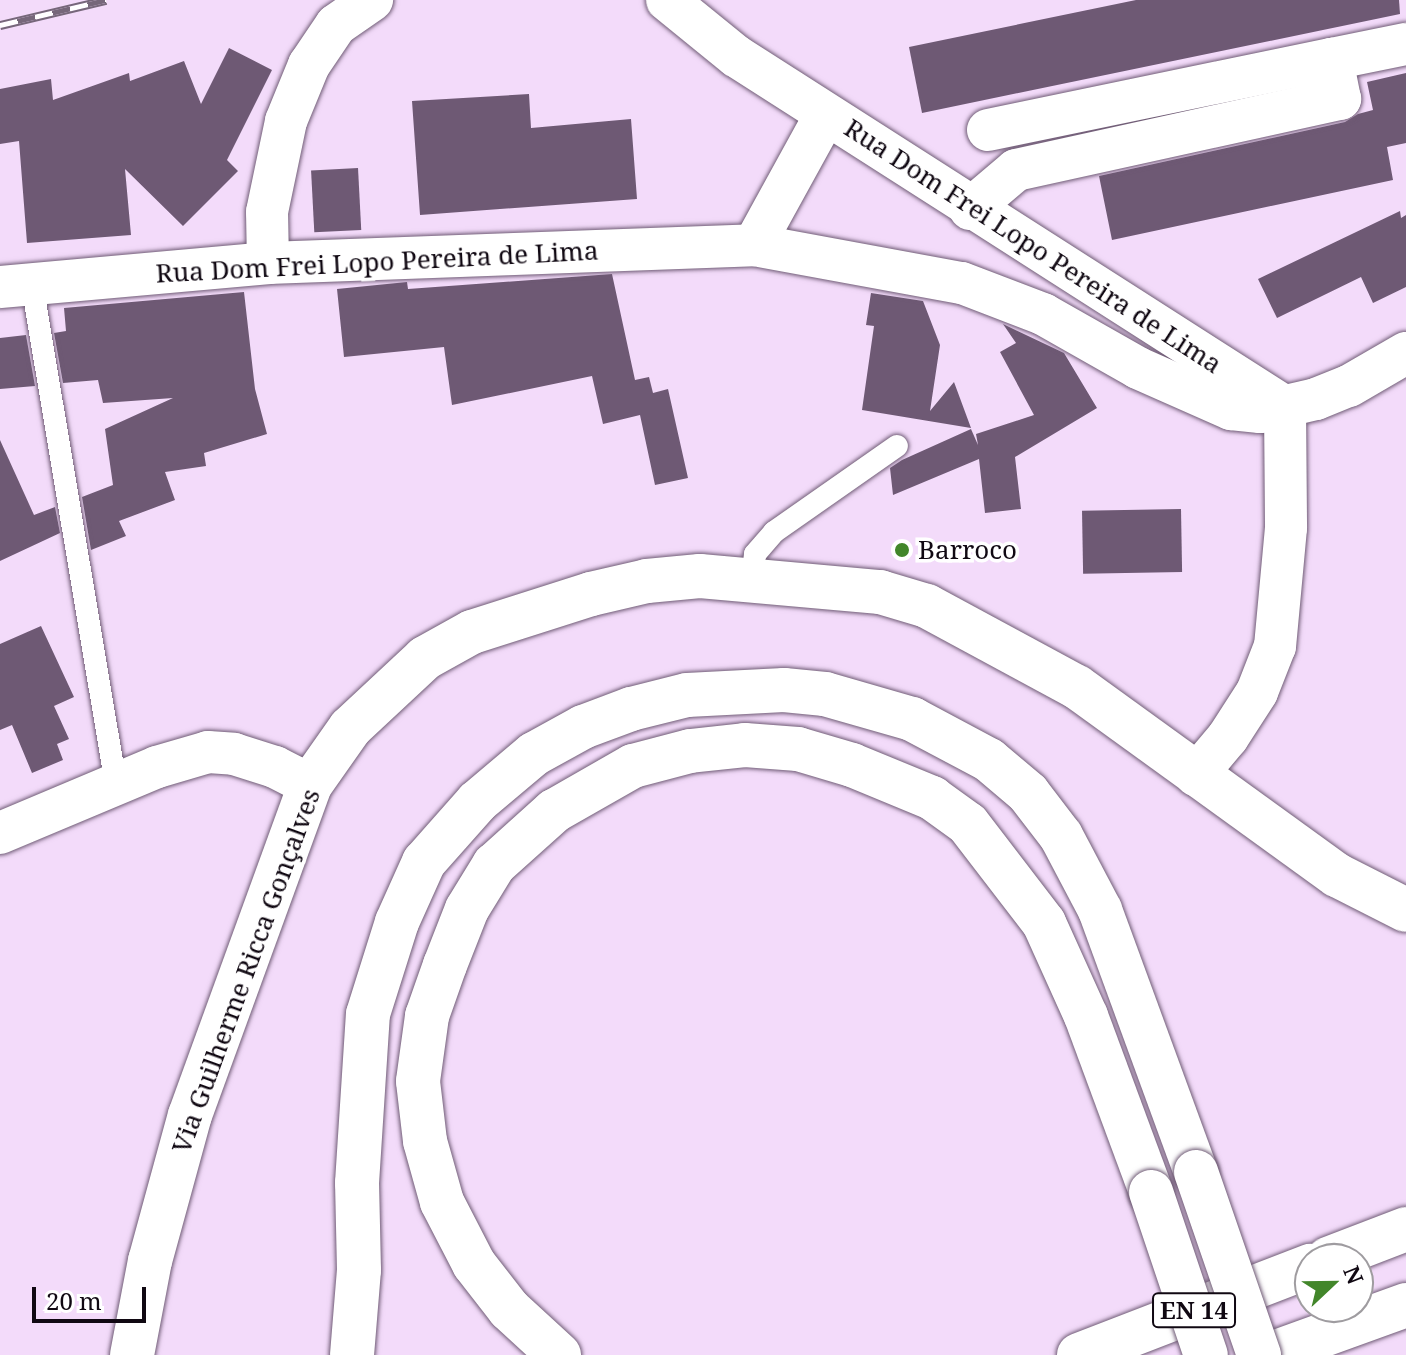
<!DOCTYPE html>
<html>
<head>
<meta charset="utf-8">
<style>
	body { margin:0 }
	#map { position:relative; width:1406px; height:1355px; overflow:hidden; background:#f3dbfa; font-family:"Noto Serif",serif }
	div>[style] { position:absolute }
	.building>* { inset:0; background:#6e5974; transform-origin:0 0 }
	.roads { filter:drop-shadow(0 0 2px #705c76) drop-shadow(0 0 2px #705c76) }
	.service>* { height:22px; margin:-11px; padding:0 11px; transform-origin:11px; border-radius:11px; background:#fff }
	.minor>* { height:42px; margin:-21px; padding:0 21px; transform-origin:21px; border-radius:21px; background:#fff }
	.tertiary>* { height:44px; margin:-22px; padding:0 22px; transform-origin:22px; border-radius:22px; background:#fff }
	.trunk>* { height:44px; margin:-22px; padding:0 22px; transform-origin:22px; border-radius:22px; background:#fff }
	.rail>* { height:9px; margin-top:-4.5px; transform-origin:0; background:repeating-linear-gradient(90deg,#fff 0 18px,#76677a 0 36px); box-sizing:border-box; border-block:2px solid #76677a }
	.bridges { filter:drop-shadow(0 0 2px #705c76) drop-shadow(0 0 2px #705c76) }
	.trunk-bridge>* { height:44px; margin:-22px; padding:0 22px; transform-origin:22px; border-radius:22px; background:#fff }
	.dots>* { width:22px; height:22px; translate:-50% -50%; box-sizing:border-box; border:4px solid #fff; border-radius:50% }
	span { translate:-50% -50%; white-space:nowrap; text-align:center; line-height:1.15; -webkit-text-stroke:7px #fff; paint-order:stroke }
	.shield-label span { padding:2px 6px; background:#fff; border:2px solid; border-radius:6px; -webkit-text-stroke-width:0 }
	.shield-label { font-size:24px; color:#100812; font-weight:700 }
	.street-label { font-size:26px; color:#100812 }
	.poi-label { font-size:26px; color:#100812 }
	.left { translate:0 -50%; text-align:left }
	.north { position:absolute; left:1294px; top:1243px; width:80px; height:80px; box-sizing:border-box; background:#fff; border:2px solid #9f9ca0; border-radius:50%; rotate:68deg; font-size:22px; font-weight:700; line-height:32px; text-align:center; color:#100812 }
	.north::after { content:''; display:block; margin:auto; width:28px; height:36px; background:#42862a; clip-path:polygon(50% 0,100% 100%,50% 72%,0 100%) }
	.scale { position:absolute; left:32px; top:1287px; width:114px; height:36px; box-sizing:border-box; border:4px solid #100812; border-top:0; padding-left:10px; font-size:24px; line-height:28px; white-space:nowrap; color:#100812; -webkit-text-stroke:6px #fff; paint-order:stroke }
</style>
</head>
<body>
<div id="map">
	<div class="building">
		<div style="clip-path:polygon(1136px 0,1399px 0,1400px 14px,922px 113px,909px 47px)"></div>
		<div style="clip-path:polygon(229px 48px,272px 70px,227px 160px,238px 171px,183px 226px,125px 169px,131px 235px,27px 243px,19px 141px,0 144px,0 89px,51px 79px,53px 100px,129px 73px,130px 81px,184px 61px,201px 104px)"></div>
		<div style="clip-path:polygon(1406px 73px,1406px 143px,1387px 147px,1393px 180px,1112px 240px,1099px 176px,1345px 122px,1358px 114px,1373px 110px,1367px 82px)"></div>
		<div style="clip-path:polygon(529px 94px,531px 128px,631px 119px,637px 199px,420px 215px,412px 101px)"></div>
		<div style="left:358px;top:168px;width:62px;height:47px;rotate:87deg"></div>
		<div style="clip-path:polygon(1400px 211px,1401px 218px,1406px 215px,1406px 287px,1373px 303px,1361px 277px,1277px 318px,1258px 279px)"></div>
		<div style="clip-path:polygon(612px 274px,635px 380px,649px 377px,653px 393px,668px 389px,688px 478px,655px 485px,640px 415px,603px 424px,592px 376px,452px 405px,444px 347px,344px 357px,337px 289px,407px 282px,408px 289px)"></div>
		<div style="clip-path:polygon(244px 292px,255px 389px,267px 434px,204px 453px,206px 466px,165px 472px,175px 500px,119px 521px,126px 536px,91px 550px,82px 497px,113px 485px,105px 429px,173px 398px,103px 403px,98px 380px,63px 383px,54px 333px,66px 331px,64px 308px)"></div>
		<div style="clip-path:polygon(871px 293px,923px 301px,940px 345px,930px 411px,954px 382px,971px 428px,862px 410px,874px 326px,866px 325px)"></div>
		<div style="clip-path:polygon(1003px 324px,1064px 353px,1097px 408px,1015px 457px,1021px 509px,985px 513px,979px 459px,893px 495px,890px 468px,902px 460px,971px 429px,978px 445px,976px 434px,1034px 415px,1000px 352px,1016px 343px)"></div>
		<div style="clip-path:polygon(26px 335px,35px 386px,0 389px,0 338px)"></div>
		<div style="clip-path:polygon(0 440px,34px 515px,55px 507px,60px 533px,0 561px)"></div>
		<div style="left:1181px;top:509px;width:63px;height:99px;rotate:89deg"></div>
		<div style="clip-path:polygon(41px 626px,74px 697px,54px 706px,69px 739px,57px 744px,63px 760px,32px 773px,12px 725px,0 730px,0 644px)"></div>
	</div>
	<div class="roads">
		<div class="service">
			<div style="left:32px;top:284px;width:508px;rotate:80.48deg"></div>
			<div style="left:752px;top:579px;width:25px;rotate:-83deg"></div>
			<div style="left:755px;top:554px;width:29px;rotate:-49deg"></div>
			<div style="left:774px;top:532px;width:150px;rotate:-35deg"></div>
		</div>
		<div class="minor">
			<div style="left:667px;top:0;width:89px;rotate:39.1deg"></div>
			<div style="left:736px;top:56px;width:652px;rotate:32.59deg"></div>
			<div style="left:1285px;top:407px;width:121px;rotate:89.5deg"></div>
			<div style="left:1286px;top:528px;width:119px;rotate:95.3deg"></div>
			<div style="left:1275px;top:646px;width:49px;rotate:111.4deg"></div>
			<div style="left:1257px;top:692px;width:54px;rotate:122.8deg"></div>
			<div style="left:1228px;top:737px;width:50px;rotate:130.1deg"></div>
			<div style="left:988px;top:130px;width:351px;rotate:-11.7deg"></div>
			<div style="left:970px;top:209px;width:60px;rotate:-40.3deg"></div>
			<div style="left:1016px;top:170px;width:332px;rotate:-12.4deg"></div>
			<div style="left:1340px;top:99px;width:41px;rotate:-101.3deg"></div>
			<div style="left:1332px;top:59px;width:76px;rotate:-11.5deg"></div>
			<div style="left:754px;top:245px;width:149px;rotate:-61.2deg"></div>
			<div style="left:268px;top:263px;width:51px;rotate:-91.1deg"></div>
			<div style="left:267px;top:212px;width:93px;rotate:-78.2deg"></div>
			<div style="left:286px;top:121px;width:61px;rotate:-67.7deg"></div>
			<div style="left:309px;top:65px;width:48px;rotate:-56deg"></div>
			<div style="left:336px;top:25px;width:44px;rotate:-34.8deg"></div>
			<div style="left:0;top:287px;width:269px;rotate:-5.1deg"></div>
			<div style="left:268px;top:263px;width:486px;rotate:-2.1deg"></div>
			<div style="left:754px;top:245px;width:211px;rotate:10.4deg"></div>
			<div style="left:962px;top:283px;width:87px;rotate:20.9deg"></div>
			<div style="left:1043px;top:314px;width:109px;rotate:29.6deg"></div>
			<div style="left:1138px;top:368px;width:102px;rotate:23.8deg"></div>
			<div style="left:1231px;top:409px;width:29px;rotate:6deg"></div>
			<div style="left:1260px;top:412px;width:57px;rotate:-13.1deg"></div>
			<div style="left:1316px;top:399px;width:35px;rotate:-22deg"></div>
			<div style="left:1349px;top:386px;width:66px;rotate:-30.1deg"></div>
			<div style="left:0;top:833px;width:170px;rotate:-22.8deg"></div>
			<div style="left:157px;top:767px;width:53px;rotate:-16.4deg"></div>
			<div style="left:208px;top:752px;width:26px;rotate:4deg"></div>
			<div style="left:234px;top:754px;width:43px;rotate:17.6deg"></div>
			<div style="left:275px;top:767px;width:39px;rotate:27deg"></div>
		</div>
		<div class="tertiary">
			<div style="left:132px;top:1355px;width:96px;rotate:-79.2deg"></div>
			<div style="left:150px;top:1261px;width:151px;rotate:-74.7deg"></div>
			<div style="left:190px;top:1115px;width:351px;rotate:-70deg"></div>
			<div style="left:310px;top:785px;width:70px;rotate:-54.9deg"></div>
			<div style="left:350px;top:728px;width:103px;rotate:-43deg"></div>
			<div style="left:425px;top:658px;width:54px;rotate:-29deg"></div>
			<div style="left:472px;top:632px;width:125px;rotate:-17.7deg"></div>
			<div style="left:591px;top:594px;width:57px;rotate:-13.1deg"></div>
			<div style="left:647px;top:581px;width:53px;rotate:-5.4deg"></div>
			<div style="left:700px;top:576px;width:181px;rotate:5.1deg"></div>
			<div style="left:880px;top:592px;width:49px;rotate:16.6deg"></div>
			<div style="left:927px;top:606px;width:170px;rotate:28.4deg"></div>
			<div style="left:1077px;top:687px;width:321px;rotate:35.9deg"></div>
			<div style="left:1337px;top:875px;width:77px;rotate:26.9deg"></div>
		</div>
		<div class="trunk">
			<div style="left:1328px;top:1259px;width:84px;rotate:-21deg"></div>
			<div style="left:352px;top:1355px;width:85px;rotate:-85.3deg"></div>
			<div style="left:359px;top:1270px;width:87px;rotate:-91.3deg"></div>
			<div style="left:357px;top:1183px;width:169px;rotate:-86.3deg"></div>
			<div style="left:368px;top:1014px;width:96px;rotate:-72.5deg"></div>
			<div style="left:397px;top:922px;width:66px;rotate:-65.8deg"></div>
			<div style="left:424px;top:862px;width:80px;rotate:-48.5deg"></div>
			<div style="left:477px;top:802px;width:75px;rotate:-40.1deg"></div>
			<div style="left:534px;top:754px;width:56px;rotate:-28.9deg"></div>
			<div style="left:583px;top:727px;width:51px;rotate:-20.6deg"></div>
			<div style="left:631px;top:709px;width:58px;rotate:-14deg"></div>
			<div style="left:687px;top:695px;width:97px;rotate:-3deg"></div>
			<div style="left:784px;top:690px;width:41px;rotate:5.6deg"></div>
			<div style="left:825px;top:694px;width:91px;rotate:16deg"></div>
			<div style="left:912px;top:719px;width:87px;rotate:28deg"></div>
			<div style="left:989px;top:760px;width:51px;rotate:40.2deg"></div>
			<div style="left:1028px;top:793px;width:54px;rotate:52.5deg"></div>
			<div style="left:1061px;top:836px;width:84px;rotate:62.2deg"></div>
			<div style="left:1100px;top:910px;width:279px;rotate:69.9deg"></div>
			<div style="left:559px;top:1355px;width:68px;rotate:-137.4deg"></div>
			<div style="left:509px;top:1309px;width:57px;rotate:-127.9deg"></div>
			<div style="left:474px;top:1264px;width:70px;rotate:-117.3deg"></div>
			<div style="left:442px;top:1202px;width:63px;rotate:-105.6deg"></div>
			<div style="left:425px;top:1141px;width:60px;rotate:-96.7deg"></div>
			<div style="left:418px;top:1081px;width:66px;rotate:-82.1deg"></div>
			<div style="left:427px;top:1016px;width:54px;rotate:-70.6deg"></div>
			<div style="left:445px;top:965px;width:60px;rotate:-68.6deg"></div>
			<div style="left:467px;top:909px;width:52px;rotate:-58.5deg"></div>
			<div style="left:494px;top:865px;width:81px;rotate:-42deg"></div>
			<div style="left:554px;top:811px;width:91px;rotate:-29.7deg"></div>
			<div style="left:633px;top:766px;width:59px;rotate:-14.7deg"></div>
			<div style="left:690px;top:751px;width:55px;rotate:-6.2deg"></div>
			<div style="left:745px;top:745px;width:53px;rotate:4.3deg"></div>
			<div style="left:798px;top:749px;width:56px;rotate:16.5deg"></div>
			<div style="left:852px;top:765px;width:87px;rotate:22.4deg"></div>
			<div style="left:932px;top:798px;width:44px;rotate:35.8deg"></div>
			<div style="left:968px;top:824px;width:125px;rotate:52.5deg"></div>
			<div style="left:1044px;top:923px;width:102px;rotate:65.7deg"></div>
			<div style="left:1086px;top:1016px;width:188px;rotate:69.7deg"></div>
			<div style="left:1079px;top:1355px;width:248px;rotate:-21.1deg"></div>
			<div style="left:1268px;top:1355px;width:147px;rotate:-19.9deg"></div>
		</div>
	</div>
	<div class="rail">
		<div style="left:0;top:25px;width:109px;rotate:-13.3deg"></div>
	</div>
	<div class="bridges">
		<div class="trunk-bridge">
			<div style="left:1196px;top:1172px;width:194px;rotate:71deg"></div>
			<div style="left:1151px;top:1192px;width:172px;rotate:71.4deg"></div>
		</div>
	</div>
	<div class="dots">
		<div style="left:902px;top:550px;background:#42862a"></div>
	</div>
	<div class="shield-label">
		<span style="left:1194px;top:1310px">EN 14</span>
	</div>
	<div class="street-label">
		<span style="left:1033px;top:246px;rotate:33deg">Rua Dom Frei Lopo Pereira de Lima</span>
		<span style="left:377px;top:262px;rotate:-3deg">Rua Dom Frei Lopo Pereira de Lima</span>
		<span style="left:246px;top:971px;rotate:-70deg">Via Guilherme Ricca Gonçalves</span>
	</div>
	<div class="poi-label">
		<span class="left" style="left:918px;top:550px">Barroco</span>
	</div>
	<div class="north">N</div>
	<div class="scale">20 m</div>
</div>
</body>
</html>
